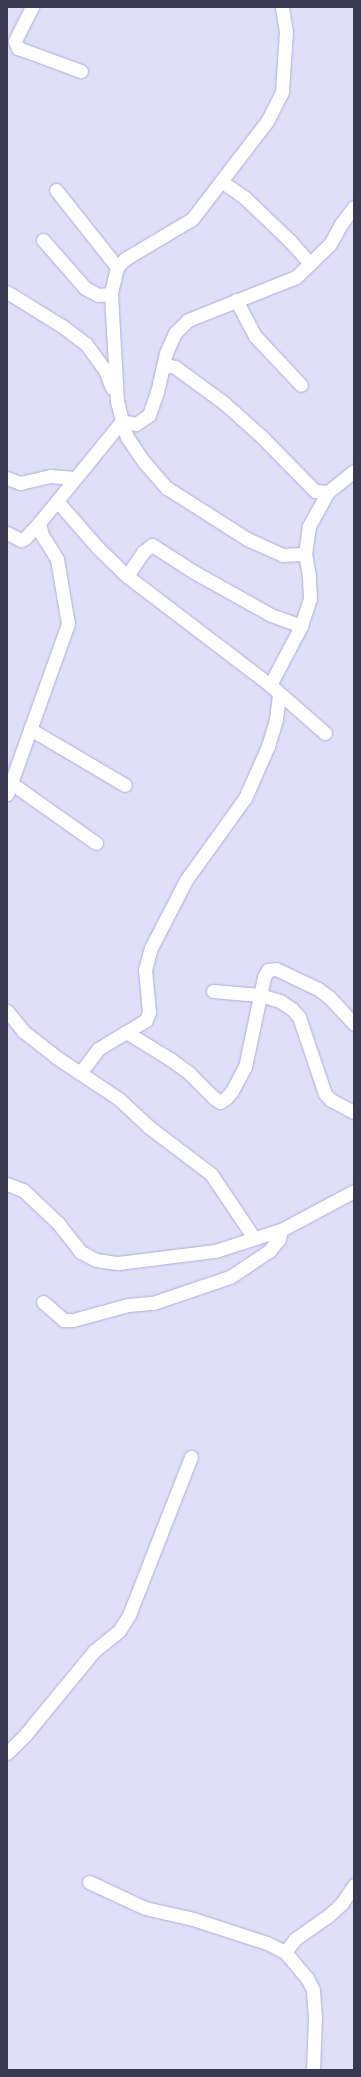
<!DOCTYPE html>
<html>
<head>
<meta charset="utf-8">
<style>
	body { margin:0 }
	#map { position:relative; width:361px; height:2077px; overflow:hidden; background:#dfe0f8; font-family:"Golos Text",sans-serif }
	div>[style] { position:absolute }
	.roads { filter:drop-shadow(0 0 1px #adade6) drop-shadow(0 0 1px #adade6) }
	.minor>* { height:13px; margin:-6.5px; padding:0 6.5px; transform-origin:6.5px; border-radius:6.5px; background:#fff }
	span { translate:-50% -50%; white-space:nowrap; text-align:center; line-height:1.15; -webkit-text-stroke:4px #fff; paint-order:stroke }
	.frame { position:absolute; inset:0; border:8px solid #393951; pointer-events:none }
</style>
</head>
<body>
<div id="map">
	<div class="roads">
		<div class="minor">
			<div style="left:32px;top:7px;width:38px;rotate:117deg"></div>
			<div style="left:15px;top:41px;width:8px;rotate:67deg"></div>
			<div style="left:18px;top:48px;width:67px;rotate:20.1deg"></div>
			<div style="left:282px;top:7px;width:24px;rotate:81deg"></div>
			<div style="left:286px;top:31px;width:61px;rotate:93.8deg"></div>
			<div style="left:282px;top:92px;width:31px;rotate:117deg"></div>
			<div style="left:268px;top:120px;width:125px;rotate:127.5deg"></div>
			<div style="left:192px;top:219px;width:78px;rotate:149.2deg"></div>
			<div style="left:125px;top:259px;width:11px;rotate:135deg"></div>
			<div style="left:117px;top:267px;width:28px;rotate:103deg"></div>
			<div style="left:111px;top:294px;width:107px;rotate:86.8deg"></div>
			<div style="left:117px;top:401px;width:21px;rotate:76deg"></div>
			<div style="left:122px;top:421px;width:14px;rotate:12deg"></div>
			<div style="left:136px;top:424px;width:16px;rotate:-35deg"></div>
			<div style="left:149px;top:415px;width:24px;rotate:-71deg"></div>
			<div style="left:157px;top:392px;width:40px;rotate:-77deg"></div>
			<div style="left:166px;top:353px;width:22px;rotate:-66deg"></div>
			<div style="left:175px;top:333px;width:18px;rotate:-45deg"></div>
			<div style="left:188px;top:320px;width:116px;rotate:-21.7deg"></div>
			<div style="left:296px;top:277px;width:47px;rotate:-44.1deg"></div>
			<div style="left:330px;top:244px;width:23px;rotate:-61deg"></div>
			<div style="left:341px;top:224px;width:21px;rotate:-53deg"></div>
			<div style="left:221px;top:181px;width:28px;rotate:35deg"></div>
			<div style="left:244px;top:197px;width:64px;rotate:43.7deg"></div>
			<div style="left:290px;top:241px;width:30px;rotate:48deg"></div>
			<div style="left:56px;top:190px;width:98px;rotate:51.6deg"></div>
			<div style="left:43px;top:240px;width:64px;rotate:48.8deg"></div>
			<div style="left:85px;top:288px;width:15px;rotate:28deg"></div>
			<div style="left:98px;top:295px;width:13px;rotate:-4deg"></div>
			<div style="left:7px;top:292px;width:65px;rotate:31.7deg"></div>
			<div style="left:62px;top:326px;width:30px;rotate:37deg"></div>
			<div style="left:86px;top:344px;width:32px;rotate:54deg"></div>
			<div style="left:105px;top:370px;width:19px;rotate:69deg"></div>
			<div style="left:236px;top:300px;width:41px;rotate:62.2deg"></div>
			<div style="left:255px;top:336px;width:67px;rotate:46.8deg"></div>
			<div style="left:164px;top:365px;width:11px;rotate:10deg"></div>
			<div style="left:175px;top:367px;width:61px;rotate:36.3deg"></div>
			<div style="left:224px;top:403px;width:51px;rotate:41.8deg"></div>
			<div style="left:262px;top:437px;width:76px;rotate:45.5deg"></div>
			<div style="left:315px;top:491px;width:13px;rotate:4deg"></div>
			<div style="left:7px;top:478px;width:14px;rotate:21deg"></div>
			<div style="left:20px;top:483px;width:31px;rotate:-13deg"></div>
			<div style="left:50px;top:476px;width:24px;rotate:5deg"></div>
			<div style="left:57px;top:501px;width:62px;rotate:48.9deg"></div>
			<div style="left:98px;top:548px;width:40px;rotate:44deg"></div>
			<div style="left:127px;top:576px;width:180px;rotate:37.3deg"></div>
			<div style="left:270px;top:685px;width:73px;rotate:41.1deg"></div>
			<div style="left:7px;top:533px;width:16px;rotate:27deg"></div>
			<div style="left:21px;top:540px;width:4px;rotate:-27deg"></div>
			<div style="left:25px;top:538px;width:21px;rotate:-47deg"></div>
			<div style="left:127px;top:576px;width:29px;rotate:-56deg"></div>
			<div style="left:143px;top:552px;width:11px;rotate:-38deg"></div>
			<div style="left:152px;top:545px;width:50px;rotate:32.7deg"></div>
			<div style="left:194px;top:572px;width:88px;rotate:29.2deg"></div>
			<div style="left:271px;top:615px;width:32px;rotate:20deg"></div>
			<div style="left:270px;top:685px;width:67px;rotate:-62.3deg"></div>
			<div style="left:301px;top:626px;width:29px;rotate:-72deg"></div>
			<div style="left:310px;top:598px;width:22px;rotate:-93deg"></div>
			<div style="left:309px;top:576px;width:22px;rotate:-100deg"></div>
			<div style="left:305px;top:554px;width:28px;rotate:-82deg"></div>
			<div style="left:309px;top:526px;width:39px;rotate:-61deg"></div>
			<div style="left:328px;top:492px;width:33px;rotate:-39deg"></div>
			<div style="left:30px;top:729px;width:110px;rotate:30.5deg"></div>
			<div style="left:11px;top:783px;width:104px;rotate:35.2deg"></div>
			<div style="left:7px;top:794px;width:181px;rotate:-70.3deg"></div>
			<div style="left:68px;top:624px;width:66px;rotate:-99.6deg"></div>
			<div style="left:57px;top:559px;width:28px;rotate:-122deg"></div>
			<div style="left:42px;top:535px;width:12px;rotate:-104deg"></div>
			<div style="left:39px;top:523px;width:132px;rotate:-50.9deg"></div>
			<div style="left:122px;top:421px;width:17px;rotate:73deg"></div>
			<div style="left:127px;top:437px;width:30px;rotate:56deg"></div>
			<div style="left:144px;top:462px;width:35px;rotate:49deg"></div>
			<div style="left:167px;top:488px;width:95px;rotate:32.5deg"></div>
			<div style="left:247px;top:539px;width:39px;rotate:24deg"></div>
			<div style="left:283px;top:555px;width:22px;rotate:-3deg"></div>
			<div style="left:213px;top:991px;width:47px;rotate:4.9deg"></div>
			<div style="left:260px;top:995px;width:21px;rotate:17deg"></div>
			<div style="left:280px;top:1001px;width:14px;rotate:34deg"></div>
			<div style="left:292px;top:1009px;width:11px;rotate:49deg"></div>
			<div style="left:299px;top:1017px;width:81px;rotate:71.3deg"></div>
			<div style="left:325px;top:1094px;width:8px;rotate:45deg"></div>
			<div style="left:331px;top:1100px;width:26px;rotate:28deg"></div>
			<div style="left:7px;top:1011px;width:26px;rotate:51deg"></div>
			<div style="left:23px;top:1031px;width:42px;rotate:38.2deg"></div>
			<div style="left:56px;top:1057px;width:76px;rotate:33.7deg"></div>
			<div style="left:119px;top:1099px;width:41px;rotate:43deg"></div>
			<div style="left:149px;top:1127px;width:78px;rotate:37.2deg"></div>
			<div style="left:211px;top:1174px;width:77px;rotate:56.1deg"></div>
			<div style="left:126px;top:1032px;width:52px;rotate:31.5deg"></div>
			<div style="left:170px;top:1059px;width:24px;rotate:36deg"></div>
			<div style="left:189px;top:1073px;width:35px;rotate:45deg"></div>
			<div style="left:214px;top:1098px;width:7px;rotate:34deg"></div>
			<div style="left:220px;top:1102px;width:7px;rotate:-34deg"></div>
			<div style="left:226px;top:1098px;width:9px;rotate:-49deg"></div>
			<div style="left:232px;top:1091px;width:27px;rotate:-62deg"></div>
			<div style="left:245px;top:1067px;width:92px;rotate:-78.1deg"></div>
			<div style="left:264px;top:977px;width:8px;rotate:-60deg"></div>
			<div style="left:268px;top:970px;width:8px;rotate:-7deg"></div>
			<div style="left:276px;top:969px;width:47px;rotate:25.5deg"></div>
			<div style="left:318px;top:989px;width:14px;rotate:36deg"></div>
			<div style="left:329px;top:997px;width:37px;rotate:47deg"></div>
			<div style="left:80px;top:1073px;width:30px;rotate:-53deg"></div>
			<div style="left:98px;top:1049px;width:56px;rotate:-31.1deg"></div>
			<div style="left:146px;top:1020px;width:9px;rotate:-69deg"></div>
			<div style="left:149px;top:1012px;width:42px;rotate:-95.4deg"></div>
			<div style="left:145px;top:970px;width:23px;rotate:-75deg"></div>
			<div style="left:151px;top:948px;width:76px;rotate:-62.8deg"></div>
			<div style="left:186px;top:880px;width:101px;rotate:-54.3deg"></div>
			<div style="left:245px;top:798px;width:57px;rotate:-66.1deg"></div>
			<div style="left:268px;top:746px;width:28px;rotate:-73deg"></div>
			<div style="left:276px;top:719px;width:25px;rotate:-83deg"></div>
			<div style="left:7px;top:1184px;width:17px;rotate:21deg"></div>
			<div style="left:23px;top:1190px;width:48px;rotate:43.3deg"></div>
			<div style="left:58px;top:1223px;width:37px;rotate:52deg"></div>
			<div style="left:81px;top:1252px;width:17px;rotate:28deg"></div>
			<div style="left:96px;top:1260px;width:22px;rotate:8deg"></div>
			<div style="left:118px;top:1263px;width:98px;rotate:-7.1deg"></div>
			<div style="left:215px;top:1251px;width:69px;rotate:-17.7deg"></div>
			<div style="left:281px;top:1230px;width:83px;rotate:-28.1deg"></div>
			<div style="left:43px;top:1302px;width:28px;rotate:41deg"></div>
			<div style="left:64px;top:1320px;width:9px"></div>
			<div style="left:73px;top:1320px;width:57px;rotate:-15.3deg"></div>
			<div style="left:128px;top:1305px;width:25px;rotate:-5deg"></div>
			<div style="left:153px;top:1303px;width:81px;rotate:-18.7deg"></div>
			<div style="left:230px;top:1277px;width:47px;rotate:-33.7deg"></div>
			<div style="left:269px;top:1251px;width:16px;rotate:-50deg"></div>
			<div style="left:279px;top:1239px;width:9px;rotate:-77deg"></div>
			<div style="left:7px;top:1753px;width:25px;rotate:-45deg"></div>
			<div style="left:25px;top:1735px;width:109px;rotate:-50.6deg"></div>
			<div style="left:94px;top:1651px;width:32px;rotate:-39deg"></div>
			<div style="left:119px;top:1631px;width:19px;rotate:-58deg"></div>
			<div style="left:129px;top:1615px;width:170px;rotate:-68.6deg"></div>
			<div style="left:89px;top:1882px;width:62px;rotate:24.9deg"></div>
			<div style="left:145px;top:1908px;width:49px;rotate:12.9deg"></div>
			<div style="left:193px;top:1919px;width:78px;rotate:18deg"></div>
			<div style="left:267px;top:1943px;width:20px;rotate:27deg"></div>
			<div style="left:285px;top:1952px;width:34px;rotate:50deg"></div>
			<div style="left:307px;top:1978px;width:13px;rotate:63deg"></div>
			<div style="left:313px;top:1990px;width:26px;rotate:86deg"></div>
			<div style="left:315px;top:2016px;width:54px;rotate:92.1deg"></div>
			<div style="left:285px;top:1952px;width:16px;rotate:-52deg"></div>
			<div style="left:295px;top:1939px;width:39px;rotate:-35deg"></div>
			<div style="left:327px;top:1917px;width:21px;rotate:-43deg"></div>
			<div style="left:342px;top:1903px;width:22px;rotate:-56deg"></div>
		</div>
	</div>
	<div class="frame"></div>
</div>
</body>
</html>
